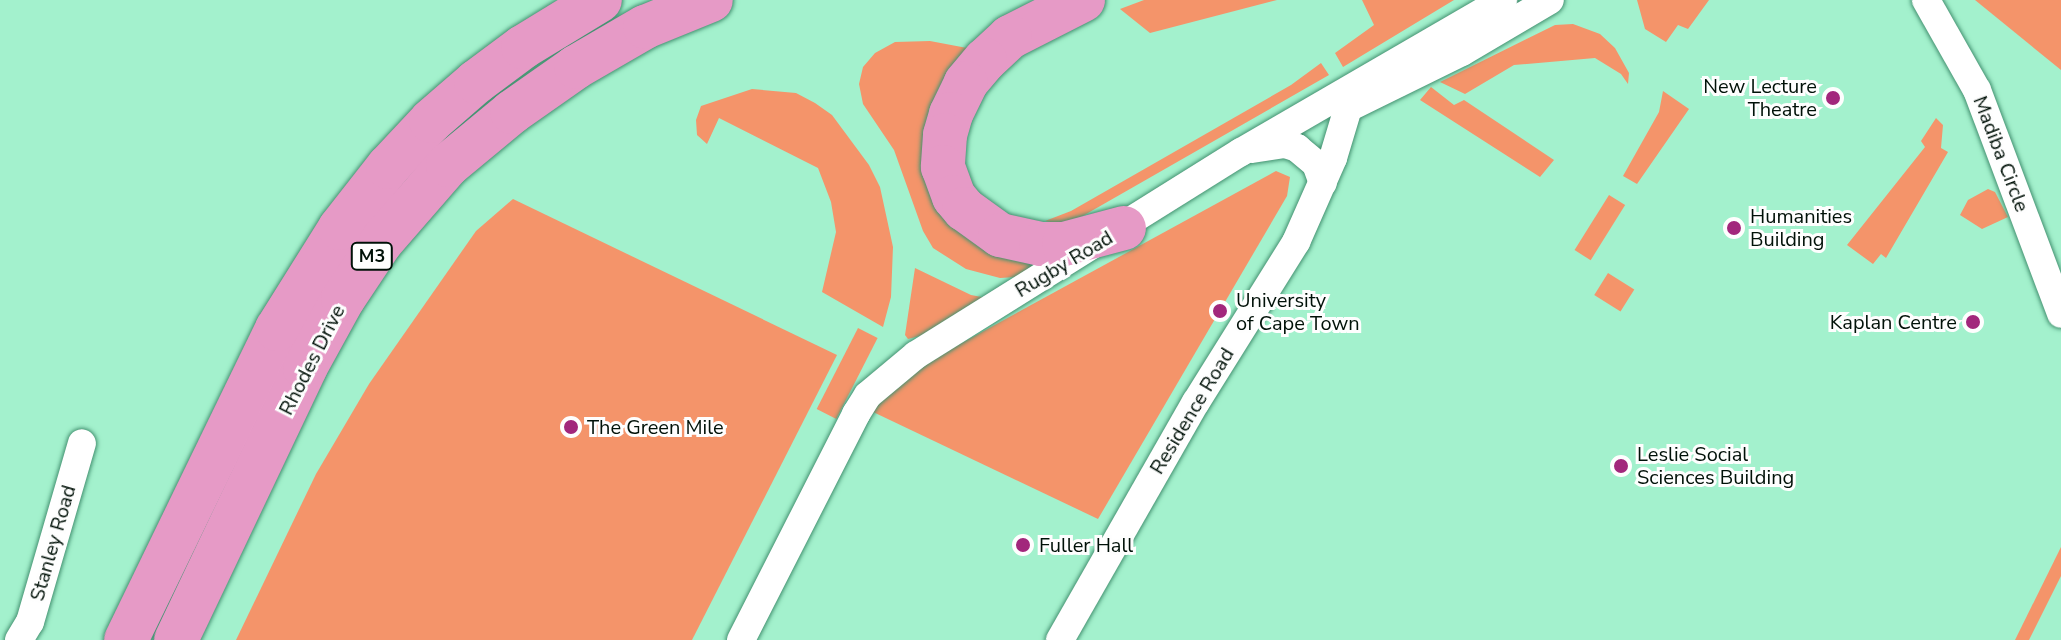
<!DOCTYPE html>
<html>
<head>
<meta charset="utf-8">
<style>
	body { margin:0 }
	#map { position:relative; width:2061px; height:640px; overflow:hidden; background:#a3f1cd; font-family:"Nunito Sans",sans-serif }
	div>[style] { position:absolute }
	.green>* { inset:0; background:#f4946a; transform-origin:0 0 }
	.roads { filter:drop-shadow(0 0 2px #439170) drop-shadow(0 0 2px #439170) }
	.street>* { height:28px; margin:-14px; padding:0 14px; transform-origin:14px; border-radius:14px; background:#fff }
	.highway>* { height:44px; margin:-22px; padding:0 22px; transform-origin:22px; border-radius:22px; background:#e69ac6 }
	.dots>* { width:22px; height:22px; translate:-50% -50%; box-sizing:border-box; border:4px solid #fefefe; border-radius:50% }
	span { translate:-50% -50%; white-space:nowrap; text-align:center; line-height:1.15; -webkit-text-stroke:6px #fefefe; paint-order:stroke }
	.shield-label span { padding:2px 6px; background:#fefefe; border:2px solid; border-radius:6px; -webkit-text-stroke-width:0 }
	.shield-label { font-size:18px; color:#001108; font-weight:700 }
	.poi-label { font-size:20px; color:#001108 }
	.right { translate:-100% -50%; text-align:right }
	.left { translate:0 -50%; text-align:left }
	.street-label { font-size:20px; color:#001108 }
</style>
</head>
<body>
<div id="map">
	<div class="green">
		<div style="clip-path:polygon(1144px 0,1277px 0,1150px 33px,1120px 9px)"></div>
		<div style="clip-path:polygon(1362px 0,1454px 0,1343px 67px,1335px 53px,1374px 25px)"></div>
		<div style="clip-path:polygon(1637px 0,1709px 0,1688px 29px,1678px 25px,1666px 42px,1645px 29px)"></div>
		<div style="clip-path:polygon(1975px 0,2061px 0,2061px 70px)"></div>
		<div style="clip-path:polygon(1573px 24px,1600px 34px,1615px 48px,1629px 73px,1628px 84px,1621px 74px,1595px 58px,1514px 65px,1465px 94px,1440px 82px,1555px 25px)"></div>
		<div style="clip-path:polygon(930px 41px,967px 48px,933px 159px,1045px 258px,1017px 277px,1000px 278px,966px 269px,933px 248px,923px 231px,894px 150px,863px 104px,859px 84px,863px 67px,875px 53px,895px 42px)"></div>
		<div style="clip-path:polygon(1321px 63px,1329px 75px,1067px 225px,1045px 221px,1071px 211px,1291px 85px)"></div>
		<div style="clip-path:polygon(1431px 87px,1454px 105px,1464px 100px,1554px 160px,1540px 177px,1420px 100px)"></div>
		<div style="clip-path:polygon(752px 89px,796px 93px,815px 103px,832px 115px,869px 165px,880px 187px,893px 247px,891px 297px,883px 327px,822px 292px,836px 232px,831px 202px,818px 168px,719px 118px,707px 144px,697px 135px,696px 120px,701px 106px)"></div>
		<div style="clip-path:polygon(1663px 91px,1689px 109px,1637px 184px,1623px 176px,1659px 112px)"></div>
		<div style="clip-path:polygon(1936px 118px,1943px 125px,1941px 148px,1948px 152px,1886px 258px,1881px 254px,1873px 264px,1847px 245px,1925px 147px,1921px 141px)"></div>
		<div style="clip-path:polygon(1276px 171px,1290px 177px,1287px 196px,1098px 519px,871px 411px,918px 367px)"></div>
		<div style="clip-path:polygon(1988px 189px,1995px 192px,2008px 217px,1982px 229px,1960px 215px,1968px 200px)"></div>
		<div style="left:1609px;top:195px;width:19px;height:65px;rotate:32deg"></div>
		<div style="clip-path:polygon(513px 199px,837px 355px,692px 640px,236px 640px,316px 474px,369px 384px,476px 231px)"></div>
		<div style="clip-path:polygon(915px 268px,971px 295px,987px 298px,928px 334px,908px 339px,905px 335px)"></div>
		<div style="left:1608px;top:273px;width:31px;height:26px;rotate:32deg"></div>
		<div style="left:858px;top:328px;width:22px;height:91px;rotate:27deg"></div>
		<div style="clip-path:polygon(2061px 547px,2061px 576px,2029px 640px,2015px 640px)"></div>
	</div>
	<div class="roads">
		<div class="street">
			<div style="left:1926px;top:0;width:103px;rotate:60.5deg"></div>
			<div style="left:1977px;top:90px;width:239px;rotate:69.4deg"></div>
			<div style="left:1252px;top:149px;width:33px;rotate:-9deg"></div>
			<div style="left:1285px;top:144px;width:13px;rotate:18deg"></div>
			<div style="left:1297px;top:148px;width:25px;rotate:40deg"></div>
			<div style="left:1316px;top:164px;width:20px;rotate:70deg"></div>
			<div style="left:19px;top:640px;width:21px;rotate:-59deg"></div>
			<div style="left:30px;top:622px;width:186px;rotate:-73.8deg"></div>
			<div style="left:741px;top:640px;width:254px;rotate:-63deg"></div>
			<div style="left:856px;top:414px;width:22px;rotate:-58deg"></div>
			<div style="left:868px;top:395px;width:62px;rotate:-39.8deg"></div>
			<div style="left:916px;top:355px;width:383px;rotate:-32deg"></div>
			<div style="left:1241px;top:152px;width:303px;rotate:-30.1deg"></div>
			<div style="left:1060px;top:640px;width:274px;rotate:-60.3deg"></div>
			<div style="left:1196px;top:402px;width:189px;rotate:-58deg"></div>
			<div style="left:1296px;top:242px;width:92px;rotate:-66.2deg"></div>
			<div style="left:1333px;top:158px;width:52px;rotate:-73.3deg"></div>
			<div style="left:1348px;top:108px;width:127px;rotate:-26.2deg"></div>
			<div style="left:1462px;top:52px;width:102px;rotate:-30.6deg"></div>
		</div>
		<div class="highway">
			<div style="left:1083px;top:0;width:82px;rotate:153.1deg"></div>
			<div style="left:1010px;top:37px;width:34px;rotate:137deg"></div>
			<div style="left:985px;top:60px;width:30px;rotate:130deg"></div>
			<div style="left:966px;top:83px;width:34px;rotate:116deg"></div>
			<div style="left:951px;top:114px;width:22px;rotate:106deg"></div>
			<div style="left:945px;top:135px;width:32px;rotate:94deg"></div>
			<div style="left:943px;top:167px;width:32px;rotate:70deg"></div>
			<div style="left:954px;top:197px;width:16px;rotate:50deg"></div>
			<div style="left:964px;top:209px;width:44px;rotate:35.8deg"></div>
			<div style="left:1000px;top:235px;width:42px;rotate:12.4deg"></div>
			<div style="left:1041px;top:244px;width:23px"></div>
			<div style="left:1064px;top:244px;width:62px;rotate:-14.9deg"></div>
			<div style="left:126px;top:640px;width:346px;rotate:-64.1deg"></div>
			<div style="left:277px;top:329px;width:119px;rotate:-58deg"></div>
			<div style="left:340px;top:228px;width:78px;rotate:-51.8deg"></div>
			<div style="left:388px;top:167px;width:63px;rotate:-46.9deg"></div>
			<div style="left:431px;top:121px;width:60px;rotate:-40.9deg"></div>
			<div style="left:476px;top:82px;width:59px;rotate:-36.7deg"></div>
			<div style="left:523px;top:47px;width:90px;rotate:-31.4deg"></div>
			<div style="left:176px;top:640px;width:301px;rotate:-64.6deg"></div>
			<div style="left:305px;top:368px;width:79px;rotate:-61.2deg"></div>
			<div style="left:343px;top:299px;width:69px;rotate:-56.3deg"></div>
			<div style="left:381px;top:242px;width:102px;rotate:-49deg"></div>
			<div style="left:448px;top:165px;width:83px;rotate:-39.6deg"></div>
			<div style="left:512px;top:112px;width:78px;rotate:-35.1deg"></div>
			<div style="left:576px;top:67px;width:80px;rotate:-30.1deg"></div>
			<div style="left:645px;top:27px;width:71px;rotate:-22.2deg"></div>
		</div>
	</div>
	<div class="dots">
		<div style="left:1833px;top:98px;background:#a2277c"></div>
		<div style="left:1734px;top:228px;background:#a2277c"></div>
		<div style="left:1220px;top:311px;background:#a2277c"></div>
		<div style="left:1973px;top:322px;background:#a2277c"></div>
		<div style="left:571px;top:427px;background:#a2277c"></div>
		<div style="left:1621px;top:466px;background:#a2277c"></div>
		<div style="left:1023px;top:545px;background:#a2277c"></div>
	</div>
	<div class="shield-label">
		<span style="left:372px;top:256px">M3</span>
	</div>
	<div class="poi-label">
		<span class="right" style="left:1817px;top:98px">New Lecture<br>Theatre</span>
		<span class="left" style="left:1750px;top:228px">Humanities<br>Building</span>
		<span class="left" style="left:1236px;top:312px">University<br>of Cape Town</span>
		<span class="right" style="left:1957px;top:322px">Kaplan Centre</span>
		<span class="left" style="left:587px;top:427px">The Green Mile</span>
		<span class="left" style="left:1637px;top:466px">Leslie Social<br>Sciences Building</span>
		<span class="left" style="left:1039px;top:545px">Fuller Hall</span>
	</div>
	<div class="street-label">
		<span style="left:2001px;top:154px;rotate:69deg">Madiba Circle</span>
		<span style="left:1064px;top:264px;rotate:-31deg">Rugby Road</span>
		<span style="left:312px;top:360px;rotate:-63deg">Rhodes Drive</span>
		<span style="left:1192px;top:411px;rotate:-59deg">Residence Road</span>
		<span style="left:53px;top:543px;rotate:-74deg">Stanley Road</span>
	</div>
</div>
</body>
</html>
